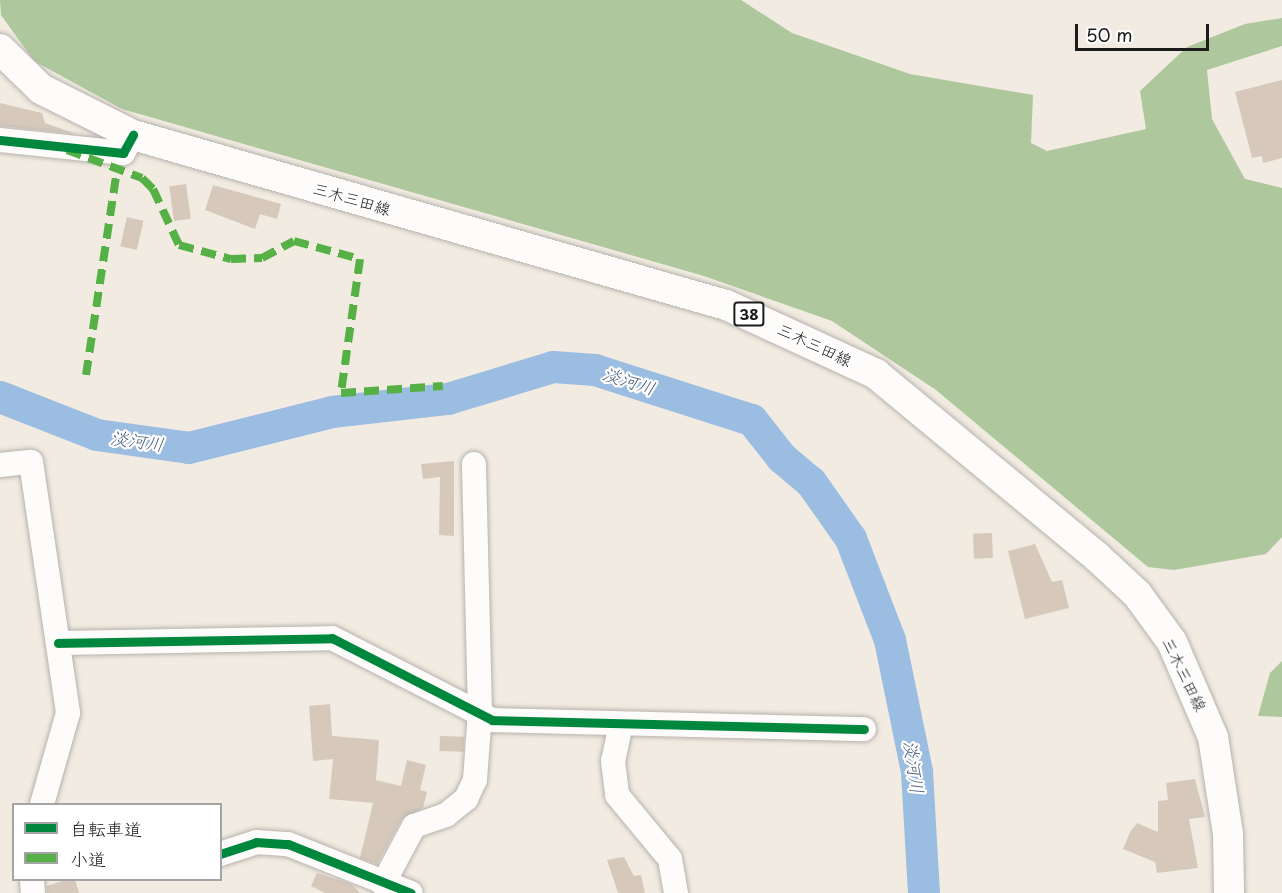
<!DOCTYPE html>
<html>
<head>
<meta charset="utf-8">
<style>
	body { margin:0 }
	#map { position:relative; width:1282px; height:893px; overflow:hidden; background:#f1ebe1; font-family:"Playpen Sans","Klee One",sans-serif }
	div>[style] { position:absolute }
	.forest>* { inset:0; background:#aec79d }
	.river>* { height:32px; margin:-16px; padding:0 16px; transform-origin:16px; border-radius:16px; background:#9cbde2 }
	.building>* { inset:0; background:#d6c9bc; transform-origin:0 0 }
	.roads { filter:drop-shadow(0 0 2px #b6b2ac) drop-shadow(0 0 2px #b6b2ac) }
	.minor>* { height:24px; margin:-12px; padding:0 12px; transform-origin:12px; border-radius:12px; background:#fdfcfa }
	.major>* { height:30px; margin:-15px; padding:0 15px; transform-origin:15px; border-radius:15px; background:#fdfcfa }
	.quiet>* { height:8px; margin-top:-4px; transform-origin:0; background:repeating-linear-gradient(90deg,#55b145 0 15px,transparent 0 23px) }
	.cycleway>* { height:9px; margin:-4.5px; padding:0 4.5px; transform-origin:4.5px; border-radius:4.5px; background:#00873e }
	span { translate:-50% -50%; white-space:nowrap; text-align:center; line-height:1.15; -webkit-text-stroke:4.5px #fff; paint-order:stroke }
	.shield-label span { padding:2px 4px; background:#fff; border:2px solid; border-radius:4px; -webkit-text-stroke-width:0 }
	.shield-label { font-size:15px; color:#1c1c1c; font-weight:700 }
	.street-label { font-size:16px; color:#1c1c1c }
	.water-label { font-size:18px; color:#455b75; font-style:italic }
	.legend { position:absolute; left:12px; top:803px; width:210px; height:78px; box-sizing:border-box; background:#fff; border:2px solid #a4a4a4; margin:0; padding:8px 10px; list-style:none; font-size:18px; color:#1c1c1c }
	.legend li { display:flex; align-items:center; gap:12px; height:30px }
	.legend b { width:30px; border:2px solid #a4a4a4 }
	.scale { position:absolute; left:1075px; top:24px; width:134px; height:27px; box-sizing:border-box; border:3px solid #1c1c1c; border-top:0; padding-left:8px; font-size:18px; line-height:21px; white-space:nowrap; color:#1c1c1c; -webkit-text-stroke:4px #fff; paint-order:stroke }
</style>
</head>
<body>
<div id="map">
	<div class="forest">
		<div style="clip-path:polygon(0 0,741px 0,792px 33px,910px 74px,1033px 95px,1031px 143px,1047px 151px,1146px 129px,1140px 91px,1187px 47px,1245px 24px,1282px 18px,1282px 46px,1207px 70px,1212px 119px,1245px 179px,1282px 188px,1282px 537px,1266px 554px,1174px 570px,1148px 567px,936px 390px,832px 321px,704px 276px,122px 109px,34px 61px,1px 15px)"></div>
		<div style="clip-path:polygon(1282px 661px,1282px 717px,1258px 716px,1270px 673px)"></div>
	</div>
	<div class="river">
		<div style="left:0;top:397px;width:104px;rotate:21.4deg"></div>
		<div style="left:97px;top:435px;width:93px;rotate:8deg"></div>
		<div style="left:189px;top:448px;width:147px;rotate:-14.1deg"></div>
		<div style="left:332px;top:412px;width:117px;rotate:-6.4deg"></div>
		<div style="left:448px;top:399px;width:110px;rotate:-16.9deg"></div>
		<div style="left:553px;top:367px;width:42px;rotate:4.1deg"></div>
		<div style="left:595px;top:370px;width:165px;rotate:17.7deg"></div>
		<div style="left:752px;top:420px;width:48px;rotate:51.7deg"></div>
		<div style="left:782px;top:458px;width:38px;rotate:40deg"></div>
		<div style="left:811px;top:482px;width:70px;rotate:54.9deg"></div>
		<div style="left:851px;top:539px;width:108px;rotate:68.9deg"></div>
		<div style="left:890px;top:640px;width:135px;rotate:78.4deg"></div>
		<div style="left:917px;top:772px;width:121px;rotate:86.7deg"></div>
	</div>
	<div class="building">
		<div style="clip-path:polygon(1282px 80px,1282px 158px,1263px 163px,1262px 156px,1252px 158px,1235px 92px)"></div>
		<div style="clip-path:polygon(0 103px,42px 113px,45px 123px,76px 134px,0 126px)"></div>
		<div style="left:186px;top:184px;width:35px;height:17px;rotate:82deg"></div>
		<div style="clip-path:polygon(213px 185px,281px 204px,277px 219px,260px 214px,255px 229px,205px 210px)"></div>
		<div style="left:127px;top:217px;width:17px;height:30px;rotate:13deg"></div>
		<div style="clip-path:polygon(454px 461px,454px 536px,439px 535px,440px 477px,423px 479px,421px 464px)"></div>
		<div style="left:992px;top:533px;width:25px;height:19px;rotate:88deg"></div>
		<div style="clip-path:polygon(1035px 544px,1052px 582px,1062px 580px,1069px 608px,1025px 619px,1008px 551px)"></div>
		<div style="clip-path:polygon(330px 704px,332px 736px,379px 740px,376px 780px,401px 786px,407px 760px,426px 765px,420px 790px,427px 792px,423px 808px,402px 819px,377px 864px,360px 858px,373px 803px,329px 799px,333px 759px,313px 761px,309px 706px)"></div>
		<div style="left:440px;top:736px;width:24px;height:15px;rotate:2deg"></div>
		<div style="clip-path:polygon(1195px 779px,1205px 817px,1189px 819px,1198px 868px,1157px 873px,1155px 862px,1123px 849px,1130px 832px,1137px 823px,1158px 832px,1158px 801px,1168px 800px,1166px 783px)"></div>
		<div style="clip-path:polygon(624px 857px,634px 876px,641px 875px,645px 893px,618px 893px,607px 860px)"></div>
		<div style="clip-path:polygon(317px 873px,351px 884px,360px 893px,325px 893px,311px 886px)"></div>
		<div style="clip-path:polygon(68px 879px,75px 879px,79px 893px,47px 893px,47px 886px)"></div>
	</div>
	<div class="roads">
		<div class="minor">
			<div style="left:0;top:140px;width:124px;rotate:6deg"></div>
			<div style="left:123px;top:153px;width:21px;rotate:-61deg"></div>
			<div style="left:0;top:465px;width:31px;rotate:-6deg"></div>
			<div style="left:31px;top:462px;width:254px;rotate:81.6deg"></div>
			<div style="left:68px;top:713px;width:95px;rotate:105.9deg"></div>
			<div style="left:58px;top:643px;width:274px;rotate:-1deg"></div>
			<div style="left:332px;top:638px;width:180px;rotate:27.1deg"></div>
			<div style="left:492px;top:720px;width:372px;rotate:1.4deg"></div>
			<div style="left:621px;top:724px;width:38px;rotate:102deg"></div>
			<div style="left:613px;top:761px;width:34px;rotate:83deg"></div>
			<div style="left:617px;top:795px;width:83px;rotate:50.4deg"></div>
			<div style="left:670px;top:859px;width:35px;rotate:80deg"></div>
			<div style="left:220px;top:854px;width:38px;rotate:-18deg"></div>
			<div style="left:256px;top:842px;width:32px;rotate:4deg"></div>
			<div style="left:288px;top:844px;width:132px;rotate:21.7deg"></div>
			<div style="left:32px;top:880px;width:13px;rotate:86deg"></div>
			<div style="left:383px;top:884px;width:66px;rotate:-61.9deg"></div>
			<div style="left:414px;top:826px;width:34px;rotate:-19deg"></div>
			<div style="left:446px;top:815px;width:26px;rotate:-39deg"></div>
			<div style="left:466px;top:799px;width:21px;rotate:-65deg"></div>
			<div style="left:475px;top:780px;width:68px;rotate:-85.8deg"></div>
			<div style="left:480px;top:712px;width:248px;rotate:-91.4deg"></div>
		</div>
		<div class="major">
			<div style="left:0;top:49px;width:57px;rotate:44.3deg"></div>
			<div style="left:41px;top:89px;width:103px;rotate:26.6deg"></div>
			<div style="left:133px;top:135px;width:617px;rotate:16deg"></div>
			<div style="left:726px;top:305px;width:165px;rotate:24.7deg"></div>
			<div style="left:876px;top:374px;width:286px;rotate:39.6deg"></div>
			<div style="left:1096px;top:556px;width:56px;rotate:42.8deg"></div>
			<div style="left:1137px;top:594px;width:59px;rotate:53.9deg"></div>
			<div style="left:1172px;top:642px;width:103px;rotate:66.7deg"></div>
			<div style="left:1213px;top:737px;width:98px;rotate:81.2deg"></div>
			<div style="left:1228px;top:834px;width:59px;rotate:89deg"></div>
		</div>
	</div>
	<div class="quiet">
		<div style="left:67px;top:150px;width:80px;rotate:20.5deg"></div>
		<div style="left:142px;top:178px;width:16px;rotate:45deg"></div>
		<div style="left:153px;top:189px;width:62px;rotate:65.1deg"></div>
		<div style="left:179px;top:245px;width:54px;rotate:15.1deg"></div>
		<div style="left:231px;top:259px;width:31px;rotate:-2deg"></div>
		<div style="left:262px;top:258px;width:36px;rotate:-28deg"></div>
		<div style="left:294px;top:241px;width:68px;rotate:15.3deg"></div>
		<div style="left:360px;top:259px;width:135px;rotate:98.1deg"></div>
		<div style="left:341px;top:393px;width:102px;rotate:-3.9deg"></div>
		<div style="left:86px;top:375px;width:206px;rotate:-81.4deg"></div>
	</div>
	<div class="cycleway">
		<div style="left:0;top:140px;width:124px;rotate:6deg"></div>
		<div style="left:123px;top:153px;width:21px;rotate:-61deg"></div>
		<div style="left:58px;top:643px;width:274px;rotate:-1deg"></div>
		<div style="left:332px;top:638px;width:180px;rotate:27.1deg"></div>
		<div style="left:492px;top:720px;width:372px;rotate:1.4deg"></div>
		<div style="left:220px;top:854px;width:38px;rotate:-18deg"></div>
		<div style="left:256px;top:842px;width:32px;rotate:4deg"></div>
		<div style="left:288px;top:844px;width:132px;rotate:21.7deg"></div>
	</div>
	<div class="shield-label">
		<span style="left:749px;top:314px">38</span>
	</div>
	<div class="street-label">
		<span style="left:352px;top:198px;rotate:16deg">三木三田線</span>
		<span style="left:815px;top:344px;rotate:25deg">三木三田線</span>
		<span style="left:1185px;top:674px;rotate:64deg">三木三田線</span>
	</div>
	<div class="water-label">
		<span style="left:629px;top:381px;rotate:18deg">淡河川</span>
		<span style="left:137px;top:441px;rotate:8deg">淡河川</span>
		<span style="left:914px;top:767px;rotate:82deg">淡河川</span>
	</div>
	<ul class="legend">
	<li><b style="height:8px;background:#00873e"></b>自転車道</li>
	<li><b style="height:8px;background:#55b145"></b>小道</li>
	</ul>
	<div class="scale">50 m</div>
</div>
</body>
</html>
